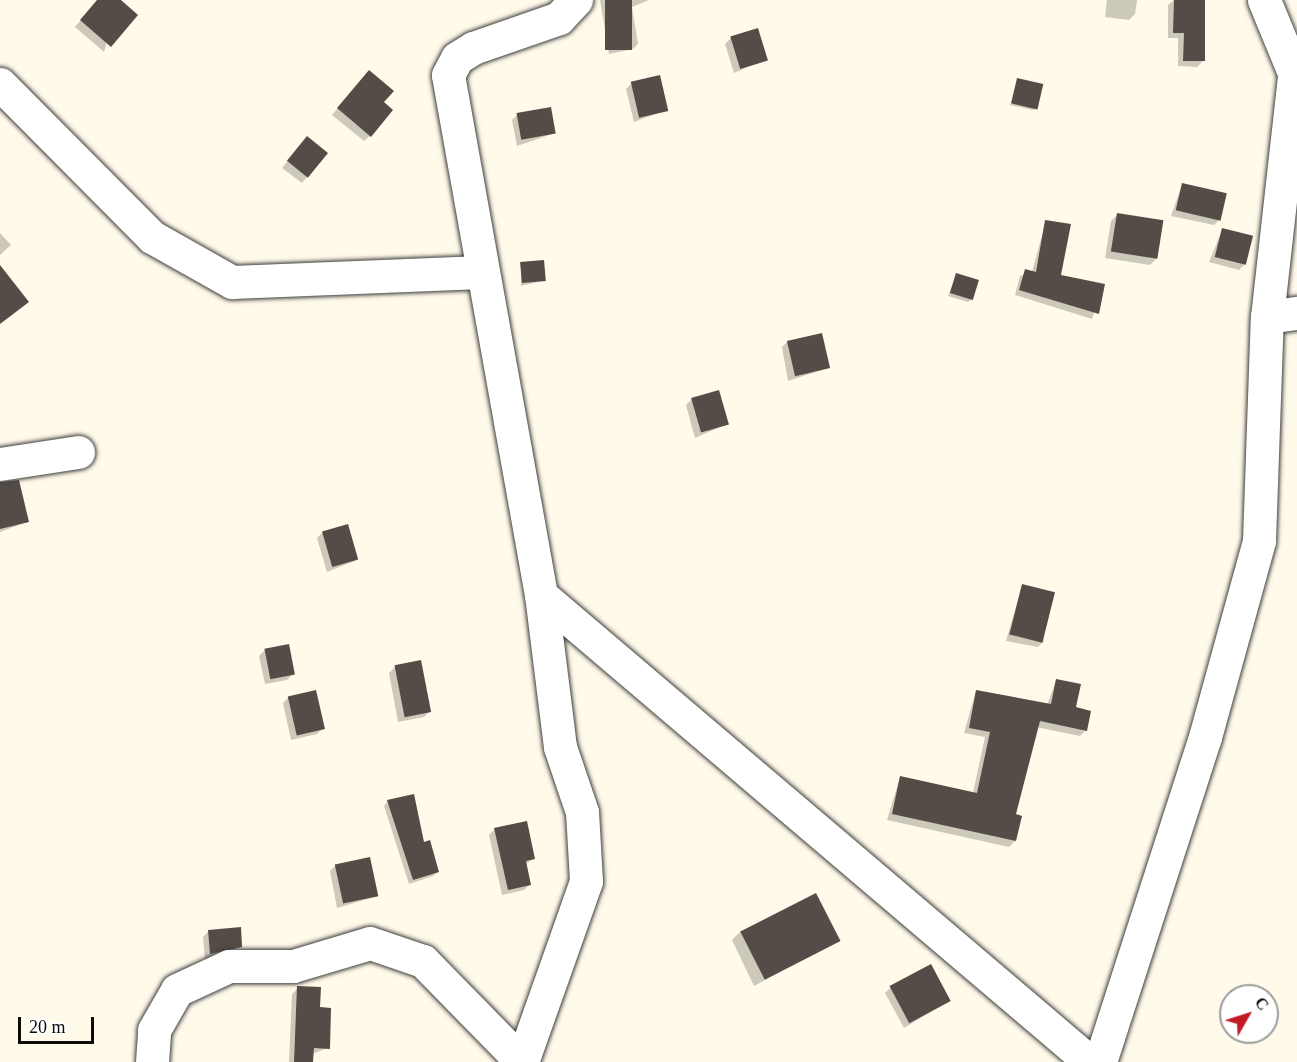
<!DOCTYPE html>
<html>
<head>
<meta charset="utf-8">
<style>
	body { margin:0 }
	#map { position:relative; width:1297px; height:1062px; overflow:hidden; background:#fffae9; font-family:Georgia,serif }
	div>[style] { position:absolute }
	.shadow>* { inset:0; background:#0003 }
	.building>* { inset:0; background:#544c47; transform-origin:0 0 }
	.roads { filter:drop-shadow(0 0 2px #3e3e3e) drop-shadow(0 0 2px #3e3e3e) }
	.minor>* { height:33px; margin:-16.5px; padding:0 16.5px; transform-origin:16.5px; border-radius:16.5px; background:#fff }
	span { translate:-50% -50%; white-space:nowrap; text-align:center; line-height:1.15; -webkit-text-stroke:6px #fff; paint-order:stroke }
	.north { position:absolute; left:1219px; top:984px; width:60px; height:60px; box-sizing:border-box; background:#fff; border:2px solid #9d9d9d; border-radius:50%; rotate:51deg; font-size:16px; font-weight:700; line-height:24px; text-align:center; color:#0b0b0b }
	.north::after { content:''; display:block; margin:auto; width:21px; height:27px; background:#c41a25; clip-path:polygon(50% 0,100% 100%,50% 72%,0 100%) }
	.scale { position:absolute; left:18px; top:1017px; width:76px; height:27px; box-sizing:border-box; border:3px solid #0b0b0b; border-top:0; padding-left:8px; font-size:18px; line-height:21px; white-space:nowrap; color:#0b0b0b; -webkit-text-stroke:4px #fff; paint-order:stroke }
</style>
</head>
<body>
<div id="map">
	<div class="shadow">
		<div style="clip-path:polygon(98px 0,119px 0,104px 52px,75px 27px)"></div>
		<div style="clip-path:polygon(600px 0,649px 0,632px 7px,638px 44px,633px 49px,609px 54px)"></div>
		<div style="clip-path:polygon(1107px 0,1137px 0,1135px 14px,1129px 20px,1105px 17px)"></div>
		<div style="clip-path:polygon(1174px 0,1204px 0,1203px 61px,1197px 67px,1178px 66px,1178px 38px,1168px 38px,1168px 5px)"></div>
		<div style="clip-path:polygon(731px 38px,766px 59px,734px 73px,725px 44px)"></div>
		<div style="clip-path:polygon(363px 78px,370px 136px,364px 141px,332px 115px)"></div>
		<div style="clip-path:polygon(1018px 80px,1036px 108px,1033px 110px,1010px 105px)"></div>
		<div style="clip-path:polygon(632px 83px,666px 110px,634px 122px,626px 89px)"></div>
		<div style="clip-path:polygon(518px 114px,555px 133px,517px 146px,512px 120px)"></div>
		<div style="clip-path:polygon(301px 144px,326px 154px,302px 183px,282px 168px)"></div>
		<div style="clip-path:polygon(1182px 185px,1220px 219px,1214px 225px,1171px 216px)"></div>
		<div style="clip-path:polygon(1117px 215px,1156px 259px,1150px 265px,1105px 258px,1111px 221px)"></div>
		<div style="clip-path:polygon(1046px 221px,1060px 276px,1103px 285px,1092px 319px,1015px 295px,1020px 276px,1032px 272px)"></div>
		<div style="clip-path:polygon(1222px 230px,1245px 264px,1239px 270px,1209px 262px)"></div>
		<div style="clip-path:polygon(0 233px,11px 245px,0 255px)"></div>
		<div style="clip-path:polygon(521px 265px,545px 280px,521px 286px)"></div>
		<div style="clip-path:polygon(957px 275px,971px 300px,968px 302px,948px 296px)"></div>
		<div style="clip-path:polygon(788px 341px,828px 368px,788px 381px,782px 347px)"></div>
		<div style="clip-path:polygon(692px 399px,727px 424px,695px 438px,686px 405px)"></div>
		<div style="clip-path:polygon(0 483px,27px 522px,0 532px)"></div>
		<div style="clip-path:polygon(323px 532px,357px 560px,327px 572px,317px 538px)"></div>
		<div style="clip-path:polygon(1022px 586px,1044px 641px,1038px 647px,1006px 641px)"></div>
		<div style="clip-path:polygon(265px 650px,293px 674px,287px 680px,265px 684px,259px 656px)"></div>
		<div style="clip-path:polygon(395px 667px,430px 711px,424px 717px,398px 722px,389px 673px)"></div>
		<div style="clip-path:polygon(1056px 681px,1086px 730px,1080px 736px,1036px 727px,1014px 816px,1015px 841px,1009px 847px,887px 820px,900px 777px,973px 793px,985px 737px,964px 733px,976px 691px,1047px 705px)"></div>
		<div style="clip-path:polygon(289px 697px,323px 728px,317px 734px,291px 740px,283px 703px)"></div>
		<div style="clip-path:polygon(388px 801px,438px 872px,433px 876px,409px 884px,384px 806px)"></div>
		<div style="clip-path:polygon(495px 829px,534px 858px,525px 865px,530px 884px,524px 890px,502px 895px,489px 835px)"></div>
		<div style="clip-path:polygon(336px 865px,377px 896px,337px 908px,330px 871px)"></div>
		<div style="clip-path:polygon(209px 931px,241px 947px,205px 959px,203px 937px)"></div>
		<div style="clip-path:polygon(741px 931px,838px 940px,754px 986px,732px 940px)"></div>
		<div style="clip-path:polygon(891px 987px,949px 1001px,904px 1028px,885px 993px)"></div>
		<div style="clip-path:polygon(298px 988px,319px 1008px,328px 1048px,312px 1054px,312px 1062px,289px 1062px,292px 994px)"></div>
	</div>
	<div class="building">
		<div style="clip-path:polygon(97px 0,121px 0,138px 15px,111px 47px,80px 20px)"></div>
		<div style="left:605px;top:0;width:27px;height:50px"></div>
		<div style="clip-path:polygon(1174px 0,1205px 0,1205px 61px,1183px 61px,1184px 33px,1173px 33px)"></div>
		<div style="left:758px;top:28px;width:34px;height:29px;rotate:73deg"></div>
		<div style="clip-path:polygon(369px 70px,394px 91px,384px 102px,393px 110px,371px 137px,337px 108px)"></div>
		<div style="left:660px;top:75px;width:37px;height:30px;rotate:77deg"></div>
		<div style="left:1017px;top:78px;width:27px;height:26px;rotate:13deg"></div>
		<div style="left:551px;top:107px;width:27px;height:35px;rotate:80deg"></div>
		<div style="left:307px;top:136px;width:27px;height:32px;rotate:39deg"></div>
		<div style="left:1182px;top:183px;width:46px;height:28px;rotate:13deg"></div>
		<div style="left:1117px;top:213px;width:47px;height:39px;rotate:9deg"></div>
		<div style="clip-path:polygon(1045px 220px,1071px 224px,1061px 275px,1105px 284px,1099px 314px,1019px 290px,1025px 269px,1036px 272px)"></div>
		<div style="left:1222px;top:228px;width:32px;height:30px;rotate:14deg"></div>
		<div style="left:544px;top:260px;width:21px;height:24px;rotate:85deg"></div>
		<div style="clip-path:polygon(0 265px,29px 302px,0 324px)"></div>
		<div style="left:956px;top:273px;width:24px;height:21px;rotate:17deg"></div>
		<div style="left:822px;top:333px;width:36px;height:36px;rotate:77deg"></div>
		<div style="left:719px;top:390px;width:36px;height:29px;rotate:74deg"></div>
		<div style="clip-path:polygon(19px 480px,29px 522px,0 529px,0 482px)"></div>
		<div style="left:348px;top:524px;width:37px;height:27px;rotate:74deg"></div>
		<div style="left:1022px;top:584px;width:34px;height:52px;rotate:14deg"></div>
		<div style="left:289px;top:644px;width:31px;height:25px;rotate:79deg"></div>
		<div style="left:421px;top:660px;width:53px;height:27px;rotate:79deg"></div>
		<div style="clip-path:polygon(1056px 679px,1081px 684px,1076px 707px,1091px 711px,1087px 731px,1040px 721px,1016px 814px,1022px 816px,1016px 841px,892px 814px,900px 776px,977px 793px,990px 732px,969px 728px,976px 690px,1051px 704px)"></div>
		<div style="left:316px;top:690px;width:40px;height:29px;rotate:77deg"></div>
		<div style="clip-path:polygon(414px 794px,424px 842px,430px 840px,439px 872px,413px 880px,387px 800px)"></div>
		<div style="clip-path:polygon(527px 821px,535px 859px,526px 861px,531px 885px,508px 890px,494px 828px)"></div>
		<div style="left:370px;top:857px;width:40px;height:36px;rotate:78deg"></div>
		<div style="left:816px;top:893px;width:54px;height:85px;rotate:63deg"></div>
		<div style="clip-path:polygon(241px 927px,242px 947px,210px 954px,208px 930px)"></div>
		<div style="left:931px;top:964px;width:42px;height:47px;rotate:62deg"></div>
		<div style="clip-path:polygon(297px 986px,321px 987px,320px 1007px,331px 1008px,330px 1049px,314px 1048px,313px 1062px,294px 1062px)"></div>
	</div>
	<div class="roads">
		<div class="minor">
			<div style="left:1264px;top:0;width:87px;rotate:67.6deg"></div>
			<div style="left:0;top:84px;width:216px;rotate:45.2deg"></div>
			<div style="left:152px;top:237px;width:92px;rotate:29.4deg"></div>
			<div style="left:232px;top:282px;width:250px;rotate:-2.3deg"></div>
			<div style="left:1267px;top:317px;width:241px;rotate:-83.6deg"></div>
			<div style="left:0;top:464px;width:79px;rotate:-8.7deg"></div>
			<div style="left:541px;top:595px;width:721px;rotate:40.39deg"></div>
			<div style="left:152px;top:1062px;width:32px;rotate:-86deg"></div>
			<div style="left:154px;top:1030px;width:46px;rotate:-60.1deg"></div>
			<div style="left:177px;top:990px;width:57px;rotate:-24.8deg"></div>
			<div style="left:229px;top:966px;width:64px"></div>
			<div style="left:293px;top:966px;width:80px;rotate:-16.6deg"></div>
			<div style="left:370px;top:943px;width:56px;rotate:18.8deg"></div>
			<div style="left:423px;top:961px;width:141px;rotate:45.6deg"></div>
			<div style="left:522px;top:1062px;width:192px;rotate:-70.5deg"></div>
			<div style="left:586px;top:881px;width:69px;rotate:-93.3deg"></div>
			<div style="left:582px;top:812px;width:69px;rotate:-108.7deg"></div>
			<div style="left:560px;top:747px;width:153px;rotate:-97.1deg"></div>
			<div style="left:541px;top:595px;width:528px;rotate:-100.14deg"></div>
			<div style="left:448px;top:75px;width:19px;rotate:-62deg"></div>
			<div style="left:457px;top:58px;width:19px;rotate:-32deg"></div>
			<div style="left:473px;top:48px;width:91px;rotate:-19.2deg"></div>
			<div style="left:559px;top:18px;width:25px;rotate:-47deg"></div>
			<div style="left:1100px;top:1062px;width:342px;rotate:-72.1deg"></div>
			<div style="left:1205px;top:737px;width:203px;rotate:-74.6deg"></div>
			<div style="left:1259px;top:541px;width:224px;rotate:-88deg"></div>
			<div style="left:1267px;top:317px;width:30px;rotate:-8deg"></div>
		</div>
	</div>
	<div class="north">С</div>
	<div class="scale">20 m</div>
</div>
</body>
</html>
